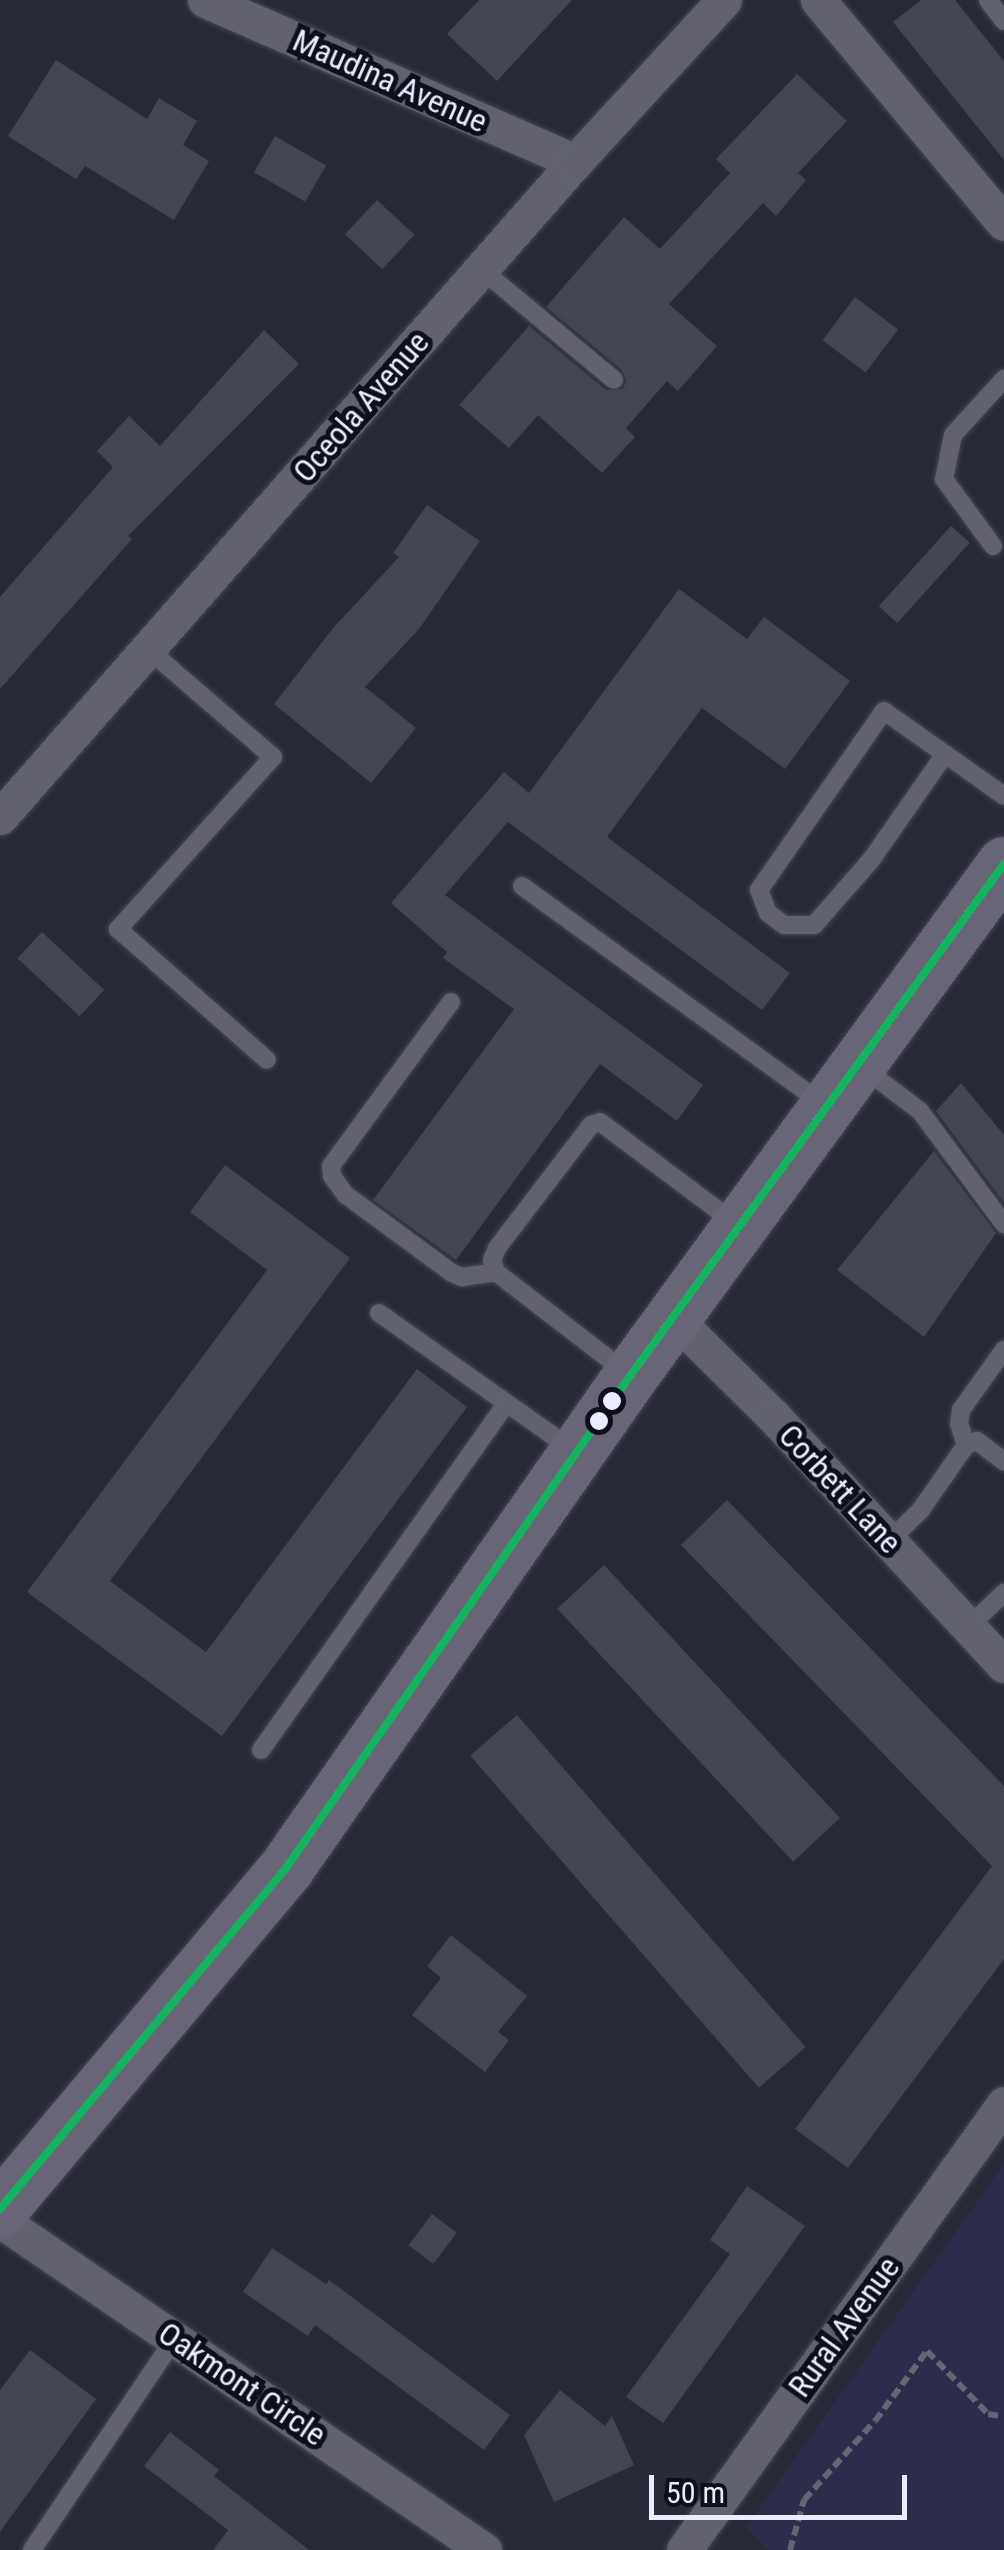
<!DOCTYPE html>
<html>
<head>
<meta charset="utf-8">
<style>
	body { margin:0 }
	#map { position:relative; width:1004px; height:2550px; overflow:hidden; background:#292a38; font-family:"Roboto Condensed",sans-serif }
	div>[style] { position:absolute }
	.built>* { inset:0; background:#2c2d4a }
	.building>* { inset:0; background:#424653; transform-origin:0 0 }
	.path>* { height:6px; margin-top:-3px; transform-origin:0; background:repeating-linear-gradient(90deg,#656671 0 10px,transparent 0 15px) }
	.roads { filter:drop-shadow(0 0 2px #464754) drop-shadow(0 0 2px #464754) }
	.lane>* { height:18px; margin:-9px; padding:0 9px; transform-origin:9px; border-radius:9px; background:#61626e }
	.street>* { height:35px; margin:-17.5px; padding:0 17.5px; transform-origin:17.5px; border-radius:17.5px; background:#61626e }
	.primary>* { height:55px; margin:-27.5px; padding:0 27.5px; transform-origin:27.5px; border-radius:27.5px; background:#686676 }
	.bus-1>* { height:8px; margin:-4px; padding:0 4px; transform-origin:4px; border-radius:4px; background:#13b361 }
	.dots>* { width:28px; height:28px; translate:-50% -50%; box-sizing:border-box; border:5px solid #0e0f1b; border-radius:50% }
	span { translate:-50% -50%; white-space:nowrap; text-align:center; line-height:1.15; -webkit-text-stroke:10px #0e0f1b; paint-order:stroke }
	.street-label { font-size:32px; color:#ebedff }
	.scale { position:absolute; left:649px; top:2475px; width:258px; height:45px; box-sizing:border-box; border:5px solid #ebedff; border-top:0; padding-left:12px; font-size:30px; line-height:35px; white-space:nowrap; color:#ebedff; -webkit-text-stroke:8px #0e0f1b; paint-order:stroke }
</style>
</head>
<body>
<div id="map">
	<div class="built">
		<div style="clip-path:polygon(1004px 2164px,1004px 2550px,769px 2550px,746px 2527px)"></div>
	</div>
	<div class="building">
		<div style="clip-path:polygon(479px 0,572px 0,497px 81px,447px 34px)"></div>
		<div style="clip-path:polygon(921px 0,955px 0,1004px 61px,1004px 160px,893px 22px)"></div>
		<div style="clip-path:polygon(56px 60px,147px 119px,159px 98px,197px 121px,183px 145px,209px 161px,174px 220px,85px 166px,76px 179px,8px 136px)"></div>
		<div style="clip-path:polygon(797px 74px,847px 121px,798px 173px,806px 180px,776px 216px,763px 203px,669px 304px,717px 346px,678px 391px,667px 381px,626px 428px,635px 437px,602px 473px,538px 415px,509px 448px,459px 405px,529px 326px,606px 390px,623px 389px,626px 381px,622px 370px,546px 307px,624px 217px,660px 249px,730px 173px,716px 159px)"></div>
		<div style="left:275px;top:136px;width:59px;height:42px;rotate:30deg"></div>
		<div style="left:377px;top:200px;width:51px;height:47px;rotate:43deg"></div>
		<div style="left:855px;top:297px;width:54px;height:54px;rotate:37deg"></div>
		<div style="clip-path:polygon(264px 330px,299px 364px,128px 536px,132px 539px,0 689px,0 597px,113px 467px,97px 451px,129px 416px,160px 446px)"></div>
		<div style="clip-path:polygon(427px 505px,480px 541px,419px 629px,365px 687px,416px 728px,371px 783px,274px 704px,334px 627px,399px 557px,393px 553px)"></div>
		<div style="left:951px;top:526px;width:25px;height:108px;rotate:42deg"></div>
		<div style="clip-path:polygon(679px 589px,747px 639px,764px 617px,850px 681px,785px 769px,702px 708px,607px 837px,790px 973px,762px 1010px,508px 822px,445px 895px,703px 1085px,677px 1121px,600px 1064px,456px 1260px,373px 1200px,514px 1009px,443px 958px,447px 952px,391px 903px,504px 772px,529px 793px)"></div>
		<div style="left:42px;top:932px;width:85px;height:36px;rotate:43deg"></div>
		<div style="clip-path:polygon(961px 1083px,1004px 1135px,1004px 1203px,936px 1111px)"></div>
		<div style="clip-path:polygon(934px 1151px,996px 1233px,924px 1337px,837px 1270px)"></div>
		<div style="clip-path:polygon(225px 1165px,350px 1258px,110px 1581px,206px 1652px,417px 1369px,467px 1407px,222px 1736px,27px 1592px,267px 1270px,190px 1212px)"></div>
		<div style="clip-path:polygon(727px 1500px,1004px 1786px,1004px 1959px,848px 2168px,795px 2129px,992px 1866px,681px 1545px)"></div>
		<div style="left:604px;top:1565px;width:346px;height:64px;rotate:47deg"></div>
		<div style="left:517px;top:1715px;width:440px;height:62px;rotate:49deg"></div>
		<div style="clip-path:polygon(451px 1935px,527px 1996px,498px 2032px,509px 2040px,485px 2072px,412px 2015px,441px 1978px,427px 1966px)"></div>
		<div style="clip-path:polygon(747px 2186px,805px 2226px,663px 2423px,626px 2397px,730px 2254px,710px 2240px)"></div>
		<div style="left:432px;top:2214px;width:31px;height:39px;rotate:37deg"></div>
		<div style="clip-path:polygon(272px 2248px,326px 2284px,329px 2280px,510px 2415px,484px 2450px,315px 2325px,308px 2336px,243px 2292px)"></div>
		<div style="clip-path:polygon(30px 2350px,96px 2399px,0 2532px,0 2390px)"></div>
		<div style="clip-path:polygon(560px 2390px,605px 2426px,612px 2416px,634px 2465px,554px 2502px,524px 2435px)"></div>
		<div style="clip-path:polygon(170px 2432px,219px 2470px,214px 2476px,309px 2550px,213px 2550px,228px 2530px,144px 2466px)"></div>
	</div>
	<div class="path">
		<div style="left:790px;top:2550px;width:52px;rotate:-74.4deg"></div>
		<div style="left:804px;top:2500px;width:106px;rotate:-48.1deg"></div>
		<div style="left:875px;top:2421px;width:87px;rotate:-53.4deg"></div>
		<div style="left:927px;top:2351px;width:88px;rotate:45.9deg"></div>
		<div style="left:988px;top:2414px;width:11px;rotate:10deg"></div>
	</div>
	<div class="roads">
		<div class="lane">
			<div style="left:988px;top:0;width:26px;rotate:53deg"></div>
			<div style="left:481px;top:269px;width:173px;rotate:39.8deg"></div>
			<div style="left:993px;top:546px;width:83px;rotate:-126.2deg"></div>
			<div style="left:944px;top:479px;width:45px;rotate:-78.4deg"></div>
			<div style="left:953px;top:435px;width:76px;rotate:-47.7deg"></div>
			<div style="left:149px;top:650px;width:164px;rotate:40.8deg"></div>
			<div style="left:273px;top:757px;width:232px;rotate:132deg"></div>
			<div style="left:118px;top:929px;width:198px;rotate:41.3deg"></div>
			<div style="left:884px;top:711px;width:75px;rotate:35.2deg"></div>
			<div style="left:945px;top:754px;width:129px;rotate:124.9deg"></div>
			<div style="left:871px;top:860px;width:86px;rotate:131.2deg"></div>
			<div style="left:814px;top:925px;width:30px;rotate:180deg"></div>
			<div style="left:784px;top:925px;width:20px;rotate:-143deg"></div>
			<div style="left:768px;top:913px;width:25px;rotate:-111deg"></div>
			<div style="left:759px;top:890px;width:218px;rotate:-55.1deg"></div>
			<div style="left:945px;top:754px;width:72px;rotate:35.4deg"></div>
			<div style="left:522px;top:886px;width:370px;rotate:35.9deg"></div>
			<div style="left:451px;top:1002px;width:203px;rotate:126.2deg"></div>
			<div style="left:331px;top:1166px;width:10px;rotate:84deg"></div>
			<div style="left:332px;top:1176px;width:24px;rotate:54deg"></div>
			<div style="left:346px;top:1195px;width:132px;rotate:36.3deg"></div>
			<div style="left:452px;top:1273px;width:11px;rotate:22deg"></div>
			<div style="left:462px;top:1277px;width:34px;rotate:-8deg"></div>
			<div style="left:862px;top:1067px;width:73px;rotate:37.2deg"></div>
			<div style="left:920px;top:1111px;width:141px;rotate:53.4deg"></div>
			<div style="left:379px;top:1313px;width:236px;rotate:35.2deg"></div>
			<div style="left:627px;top:1373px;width:165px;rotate:-142.4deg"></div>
			<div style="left:496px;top:1272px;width:13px;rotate:-108deg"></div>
			<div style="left:492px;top:1260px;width:13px;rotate:-67deg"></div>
			<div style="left:497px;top:1248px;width:155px;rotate:-52.6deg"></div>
			<div style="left:591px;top:1125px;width:9px;rotate:-18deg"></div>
			<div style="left:600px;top:1122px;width:169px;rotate:36.8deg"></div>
			<div style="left:966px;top:1445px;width:22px;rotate:-108deg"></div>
			<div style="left:959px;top:1424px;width:14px;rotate:-82deg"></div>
			<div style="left:961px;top:1410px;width:74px;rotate:-54.4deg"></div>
			<div style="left:889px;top:1541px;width:43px;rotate:-44.1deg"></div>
			<div style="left:920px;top:1511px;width:80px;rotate:-55.1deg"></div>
			<div style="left:966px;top:1445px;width:12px;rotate:-20deg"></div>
			<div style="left:977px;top:1441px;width:34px;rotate:37deg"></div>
			<div style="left:968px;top:1627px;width:50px;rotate:-43.4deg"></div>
			<div style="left:261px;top:1750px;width:425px;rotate:-54.7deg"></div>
			<div style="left:32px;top:2550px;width:256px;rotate:-56deg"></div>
		</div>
		<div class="street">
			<div style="left:205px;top:0;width:404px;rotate:23.6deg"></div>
			<div style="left:818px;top:0;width:290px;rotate:50.2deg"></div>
			<div style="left:0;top:817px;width:872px;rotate:-48.72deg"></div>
			<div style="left:575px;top:162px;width:220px;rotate:-47.4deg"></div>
			<div style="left:673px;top:1317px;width:142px;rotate:44.7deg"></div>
			<div style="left:774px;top:1417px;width:338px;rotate:47.2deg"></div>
			<div style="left:0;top:2220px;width:586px;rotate:34.29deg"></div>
			<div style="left:684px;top:2550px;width:549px;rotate:-54.34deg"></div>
		</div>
		<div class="primary">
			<div style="left:0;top:2209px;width:445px;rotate:-50deg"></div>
			<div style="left:286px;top:1868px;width:600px;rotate:-55.04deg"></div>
			<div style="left:630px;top:1376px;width:634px;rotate:-53.85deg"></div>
		</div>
	</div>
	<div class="bus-1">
		<div style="left:0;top:2209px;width:445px;rotate:-50deg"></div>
		<div style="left:286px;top:1868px;width:600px;rotate:-55.04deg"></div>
		<div style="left:630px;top:1376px;width:634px;rotate:-53.85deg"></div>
	</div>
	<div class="dots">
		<div style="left:612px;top:1401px;background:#ebedff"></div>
		<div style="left:599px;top:1421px;background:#ebedff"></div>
	</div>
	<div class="street-label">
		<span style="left:390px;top:81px;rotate:24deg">Maudina Avenue</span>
		<span style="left:361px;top:407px;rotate:-49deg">Oceola Avenue</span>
		<span style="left:840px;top:1489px;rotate:47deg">Corbett Lane</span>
		<span style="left:844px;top:2327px;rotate:-54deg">Rural Avenue</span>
		<span style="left:242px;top:2384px;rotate:34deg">Oakmont Circle</span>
	</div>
	<div class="scale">50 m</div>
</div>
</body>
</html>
